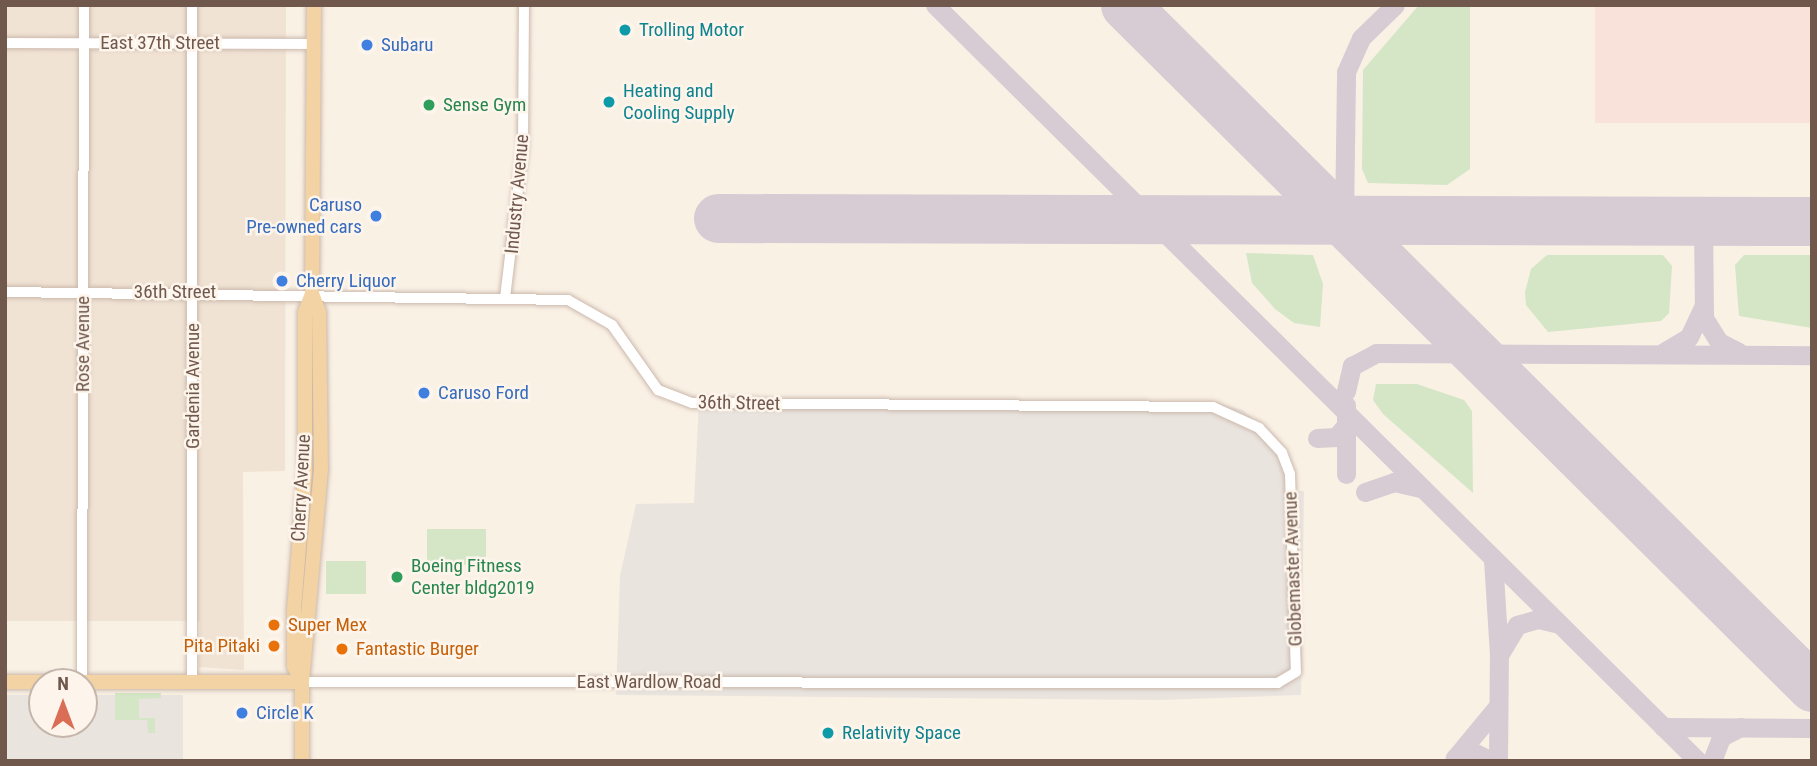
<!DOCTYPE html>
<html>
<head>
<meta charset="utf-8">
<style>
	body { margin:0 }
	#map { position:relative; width:1817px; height:766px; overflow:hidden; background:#faf1e5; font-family:"Roboto Condensed",sans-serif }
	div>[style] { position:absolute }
	.residential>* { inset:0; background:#f1e3d4 }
	.commercial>* { inset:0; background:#f9e2da; transform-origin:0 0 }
	.industrial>* { inset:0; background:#eae4df }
	.green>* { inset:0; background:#d4e6c5; transform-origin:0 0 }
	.taxiway>* { height:19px; margin:-9.5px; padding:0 9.5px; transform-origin:9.5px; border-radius:9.5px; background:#d7cbd4 }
	.runway>* { height:49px; margin:-24.5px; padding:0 24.5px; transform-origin:24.5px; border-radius:24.5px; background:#d7cbd4 }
	.roads { filter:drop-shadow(0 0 2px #cbb9ad) drop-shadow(0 0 2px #cbb9ad) }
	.minor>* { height:10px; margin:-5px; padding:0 5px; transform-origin:5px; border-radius:5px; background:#fff }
	.major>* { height:14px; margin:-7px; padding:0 7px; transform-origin:7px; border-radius:7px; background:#f3d2a3 }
	.dots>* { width:19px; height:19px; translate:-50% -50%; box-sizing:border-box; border:4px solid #fdf5eb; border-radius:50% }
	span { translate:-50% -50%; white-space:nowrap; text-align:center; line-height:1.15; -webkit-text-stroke:5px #fdf5eb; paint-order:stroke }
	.culture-label { font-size:19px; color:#0d838f }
	.left { translate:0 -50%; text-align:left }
	.street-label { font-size:19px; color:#71584d }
	.shop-label { font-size:19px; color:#366cbe }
	.right { translate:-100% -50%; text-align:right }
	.leisure-label { font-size:19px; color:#27864d }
	.food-label { font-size:19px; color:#c56008 }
	.frame { position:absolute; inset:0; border:7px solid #71584d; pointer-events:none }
	.north { position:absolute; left:28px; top:668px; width:70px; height:70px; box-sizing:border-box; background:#fdf5eb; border:2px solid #c5b6ac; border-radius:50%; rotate:0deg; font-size:19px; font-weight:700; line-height:28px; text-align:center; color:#71584d }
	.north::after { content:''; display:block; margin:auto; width:24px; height:32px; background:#d96d55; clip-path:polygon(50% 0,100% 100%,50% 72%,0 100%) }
</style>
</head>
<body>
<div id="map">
	<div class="residential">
		<div style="clip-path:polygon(5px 5px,286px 5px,285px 471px,243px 472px,244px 670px,199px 667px,200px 621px,5px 621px)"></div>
	</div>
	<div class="commercial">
		<div style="left:1595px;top:5px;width:217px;height:118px"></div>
	</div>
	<div class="industrial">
		<div style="clip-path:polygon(699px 401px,1215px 403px,1243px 410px,1281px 444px,1295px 491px,1304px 491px,1301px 695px,1161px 700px,616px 695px,620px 576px,636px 504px,694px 503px)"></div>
		<div style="clip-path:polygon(5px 695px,42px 695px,42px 724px,84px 724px,84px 695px,183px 695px,183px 761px,5px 761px)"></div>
	</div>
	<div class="green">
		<div style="clip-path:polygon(1419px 5px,1470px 5px,1470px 169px,1447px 185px,1368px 183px,1362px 169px,1363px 70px)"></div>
		<div style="clip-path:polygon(1246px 253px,1313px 255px,1323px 284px,1320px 327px,1294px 323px,1275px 309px,1252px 283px)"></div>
		<div style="clip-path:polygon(1547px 255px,1663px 255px,1672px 266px,1669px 313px,1661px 321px,1548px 332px,1526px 305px,1525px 292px,1531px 269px)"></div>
		<div style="clip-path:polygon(1744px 255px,1812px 255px,1812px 328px,1739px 316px,1735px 265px)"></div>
		<div style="clip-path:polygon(1376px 384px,1417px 384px,1464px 400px,1472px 411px,1473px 493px,1383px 414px,1373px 400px)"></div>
		<div style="left:427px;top:529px;width:59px;height:36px"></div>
		<div style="left:326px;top:561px;width:40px;height:33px"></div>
		<div style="clip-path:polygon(115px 693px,161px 693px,161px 698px,139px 699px,139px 718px,155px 718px,155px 733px,148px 733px,147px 720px,115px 720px)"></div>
	</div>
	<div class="taxiway">
		<div style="left:935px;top:5px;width:1074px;rotate:44.74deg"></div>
		<div style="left:1344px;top:220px;width:148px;rotate:-89.2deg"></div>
		<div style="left:1346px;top:72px;width:37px;rotate:-66deg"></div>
		<div style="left:1361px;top:38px;width:47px;rotate:-44.1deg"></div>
		<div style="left:1703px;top:221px;width:97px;rotate:89.4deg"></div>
		<div style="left:1704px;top:318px;width:28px;rotate:58deg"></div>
		<div style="left:1719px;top:342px;width:22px;rotate:27deg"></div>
		<div style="left:1664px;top:352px;width:29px;rotate:-31deg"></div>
		<div style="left:1689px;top:337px;width:31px;rotate:-65deg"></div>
		<div style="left:1346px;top:391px;width:26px;rotate:-77deg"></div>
		<div style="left:1352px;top:366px;width:27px;rotate:-28deg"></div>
		<div style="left:1376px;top:353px;width:436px;rotate:0.3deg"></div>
		<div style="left:1346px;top:405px;width:69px;rotate:90deg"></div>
		<div style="left:1317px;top:438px;width:19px;rotate:-3deg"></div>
		<div style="left:1336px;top:437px;width:16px;rotate:-50deg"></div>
		<div style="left:1365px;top:492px;width:31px;rotate:-19deg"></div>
		<div style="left:1394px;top:482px;width:27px;rotate:13deg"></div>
		<div style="left:1493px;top:559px;width:96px;rotate:86.4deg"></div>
		<div style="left:1499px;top:655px;width:35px;rotate:-59deg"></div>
		<div style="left:1517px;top:625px;width:22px;rotate:-16deg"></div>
		<div style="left:1538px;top:619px;width:22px;rotate:13deg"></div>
		<div style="left:1663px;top:727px;width:149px;rotate:0.4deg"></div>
		<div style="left:1492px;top:761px;width:19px;rotate:-155deg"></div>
		<div style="left:1475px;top:753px;width:21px;rotate:166deg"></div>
		<div style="left:1455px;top:758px;width:67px;rotate:-50.4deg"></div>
		<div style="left:1498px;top:761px;width:106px;rotate:-89.5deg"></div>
		<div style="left:1712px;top:761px;width:26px;rotate:-69deg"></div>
		<div style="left:1721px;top:737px;width:22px;rotate:-27deg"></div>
	</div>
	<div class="runway">
		<div style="left:1125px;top:5px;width:968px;rotate:44.79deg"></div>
		<div style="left:718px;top:218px;width:1094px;rotate:0.16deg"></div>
	</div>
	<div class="roads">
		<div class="minor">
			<div style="left:5px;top:43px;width:309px;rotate:0.2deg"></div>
			<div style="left:5px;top:292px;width:563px;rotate:0.81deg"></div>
			<div style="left:568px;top:300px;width:51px;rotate:29.6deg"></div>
			<div style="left:612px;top:325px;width:80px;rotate:54.7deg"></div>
			<div style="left:658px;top:390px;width:36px;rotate:21deg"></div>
			<div style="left:692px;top:403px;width:521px;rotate:0.44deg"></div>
			<div style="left:1213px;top:407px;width:51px;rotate:24.5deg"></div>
			<div style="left:1259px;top:428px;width:34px;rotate:47deg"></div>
			<div style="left:1282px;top:453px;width:22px;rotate:69deg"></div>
			<div style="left:1290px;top:474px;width:198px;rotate:88.3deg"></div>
			<div style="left:1296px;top:672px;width:21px;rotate:149deg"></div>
			<div style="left:1278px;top:683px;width:976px;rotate:-179.94deg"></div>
			<div style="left:505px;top:298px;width:152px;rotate:-83.2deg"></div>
			<div style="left:523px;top:147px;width:142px;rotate:-89.6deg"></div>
			<div style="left:82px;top:682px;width:677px;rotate:-89.83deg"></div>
			<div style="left:192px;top:682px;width:677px;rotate:-90deg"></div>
		</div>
		<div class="major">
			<div style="left:5px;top:682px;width:297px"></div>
			<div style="left:302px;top:682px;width:18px;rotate:-117deg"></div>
			<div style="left:294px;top:666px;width:57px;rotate:-90deg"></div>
			<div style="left:294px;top:609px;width:138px;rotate:-85.4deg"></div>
			<div style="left:305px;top:471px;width:159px;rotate:-90deg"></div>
			<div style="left:305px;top:312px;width:19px;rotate:-69deg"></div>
			<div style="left:312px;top:294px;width:289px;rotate:-89.6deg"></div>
			<div style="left:302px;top:761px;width:79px;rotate:-90deg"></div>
			<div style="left:302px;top:682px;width:213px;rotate:-84.9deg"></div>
			<div style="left:321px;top:470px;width:158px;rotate:-90.7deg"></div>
			<div style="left:319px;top:312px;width:19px;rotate:-111deg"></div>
		</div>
	</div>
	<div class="dots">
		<div style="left:625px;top:30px;background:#0f9aa8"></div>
		<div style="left:367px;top:45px;background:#3f7fe0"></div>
		<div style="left:609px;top:102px;background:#0f9aa8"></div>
		<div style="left:429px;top:105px;background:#2e9e5b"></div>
		<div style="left:376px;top:216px;background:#3f7fe0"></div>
		<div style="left:282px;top:281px;background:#3f7fe0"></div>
		<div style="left:424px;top:393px;background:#3f7fe0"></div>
		<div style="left:397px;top:577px;background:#2e9e5b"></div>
		<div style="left:274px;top:625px;background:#e8710a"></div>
		<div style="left:274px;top:646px;background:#e8710a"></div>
		<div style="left:342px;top:649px;background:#e8710a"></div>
		<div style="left:242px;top:713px;background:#3f7fe0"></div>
		<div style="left:828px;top:733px;background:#0f9aa8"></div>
	</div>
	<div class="culture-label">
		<span class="left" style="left:639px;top:30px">Trolling Motor</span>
		<span class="left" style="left:623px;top:102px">Heating and<br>Cooling Supply</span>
		<span class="left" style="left:842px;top:733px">Relativity Space</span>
	</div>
	<div class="street-label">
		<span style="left:160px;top:43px">East 37th Street</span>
		<span style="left:517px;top:194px;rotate:-85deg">Industry Avenue</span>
		<span style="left:175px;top:292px">36th Street</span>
		<span style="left:83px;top:344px;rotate:-90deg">Rose Avenue</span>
		<span style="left:193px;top:386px;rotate:-90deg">Gardenia Avenue</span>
		<span style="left:739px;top:403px;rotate:1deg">36th Street</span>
		<span style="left:301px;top:488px;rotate:-87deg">Cherry Avenue</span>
		<span style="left:1293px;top:569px;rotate:-92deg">Globemaster Avenue</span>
		<span style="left:649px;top:682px">East Wardlow Road</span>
	</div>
	<div class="shop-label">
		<span class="left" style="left:381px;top:45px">Subaru</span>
		<span class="right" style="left:362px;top:216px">Caruso<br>Pre-owned cars</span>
		<span class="left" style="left:296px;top:281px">Cherry Liquor</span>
		<span class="left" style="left:438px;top:393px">Caruso Ford</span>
		<span class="left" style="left:256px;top:713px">Circle K</span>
	</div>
	<div class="leisure-label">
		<span class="left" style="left:443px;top:105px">Sense Gym</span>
		<span class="left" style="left:411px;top:577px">Boeing Fitness<br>Center bldg2019</span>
	</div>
	<div class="food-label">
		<span class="left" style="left:288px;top:625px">Super Mex</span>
		<span class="right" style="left:260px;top:646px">Pita Pitaki</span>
		<span class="left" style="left:356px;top:649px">Fantastic Burger</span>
	</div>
	<div class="frame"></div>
	<div class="north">N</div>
</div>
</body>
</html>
